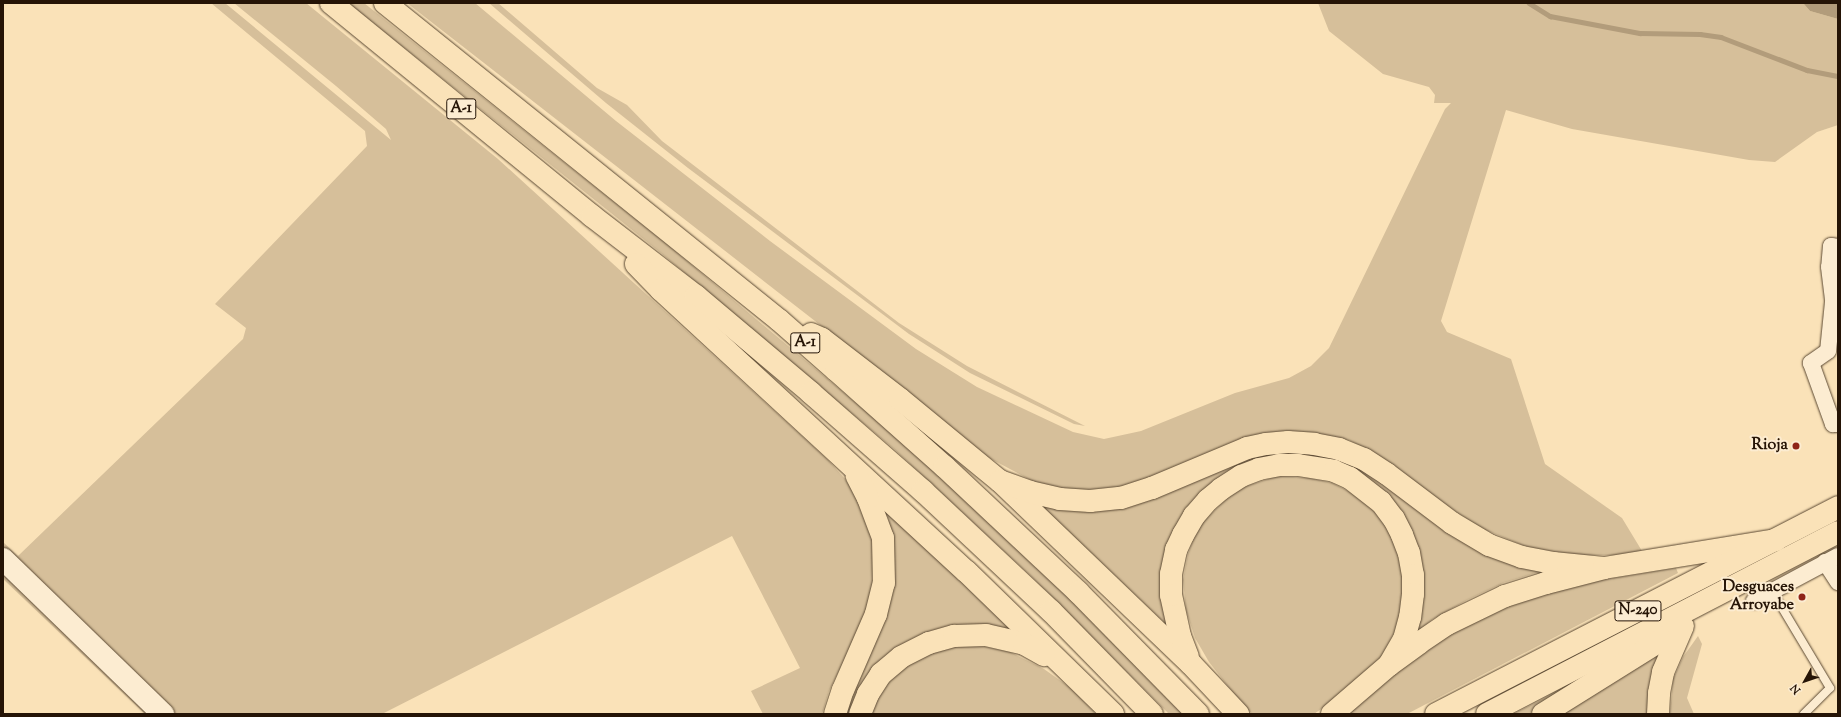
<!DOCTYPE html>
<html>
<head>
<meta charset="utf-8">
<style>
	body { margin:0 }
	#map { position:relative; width:1841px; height:717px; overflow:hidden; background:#fae2b8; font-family:"Sorts Mill Goudy",serif }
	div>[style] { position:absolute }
	.green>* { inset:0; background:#d6bf9a }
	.water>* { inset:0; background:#b29c7b }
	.stream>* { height:4.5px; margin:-2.25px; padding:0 2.25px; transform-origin:2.25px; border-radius:2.25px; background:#b29c7b }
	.roads { filter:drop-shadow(0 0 1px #5a4832) drop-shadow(0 0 1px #5a4832) }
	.lane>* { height:8px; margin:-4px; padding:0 4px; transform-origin:4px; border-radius:4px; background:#fcecd1 }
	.street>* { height:16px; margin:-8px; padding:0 8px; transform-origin:8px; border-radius:8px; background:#fcecd1 }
	.secondary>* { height:22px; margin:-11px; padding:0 11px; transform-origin:11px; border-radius:11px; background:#fcecd1 }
	.highway>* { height:22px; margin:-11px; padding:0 11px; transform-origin:11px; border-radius:11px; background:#fae2b8 }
	.dots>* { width:11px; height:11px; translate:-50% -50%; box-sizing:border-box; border:2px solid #fcecd1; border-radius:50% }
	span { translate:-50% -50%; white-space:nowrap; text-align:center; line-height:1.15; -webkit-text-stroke:4px #fcecd1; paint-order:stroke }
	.shield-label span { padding:1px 3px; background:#fcecd1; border:1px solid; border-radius:3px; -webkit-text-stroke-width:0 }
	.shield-label { font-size:15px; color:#251406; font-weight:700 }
	.poi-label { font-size:16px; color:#251406; font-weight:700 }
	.right { translate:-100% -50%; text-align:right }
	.frame { position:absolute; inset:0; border:4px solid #251406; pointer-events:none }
	.north { position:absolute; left:1785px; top:661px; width:40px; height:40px; -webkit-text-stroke:3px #fcecd1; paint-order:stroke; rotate:230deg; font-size:11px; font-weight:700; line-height:16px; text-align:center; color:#251406 }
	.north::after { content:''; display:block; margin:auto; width:14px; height:18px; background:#251406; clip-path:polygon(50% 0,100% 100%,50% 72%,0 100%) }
</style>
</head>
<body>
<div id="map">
	<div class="green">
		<div style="clip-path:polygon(211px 3px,225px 3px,391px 140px,386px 129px,336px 86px,234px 3px,306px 3px,498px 159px,827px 459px,846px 480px,861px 503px,873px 538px,872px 589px,860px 629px,829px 691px,822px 714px,763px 714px,751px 691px,800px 668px,732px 536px,382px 714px,175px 714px,3px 548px,3px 542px,18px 556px,243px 339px,246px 328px,215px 304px,367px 146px,365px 131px)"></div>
		<div style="clip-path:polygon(348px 3px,364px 3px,668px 245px,900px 440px,1038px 567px,1183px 714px,1169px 714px,1030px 575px,893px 448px,661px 253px)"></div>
		<div style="clip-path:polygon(407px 3px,475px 3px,616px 121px,770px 241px,916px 349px,977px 387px,1073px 432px,1104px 439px,1141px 431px,1235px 393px,1289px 378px,1311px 366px,1329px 348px,1445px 109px,1451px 103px,1434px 103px,1435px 95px,1429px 87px,1383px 74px,1329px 31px,1318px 3px,1803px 3px,1810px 11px,1838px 19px,1838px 125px,1817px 132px,1775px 162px,1749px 160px,1572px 129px,1506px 110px,1441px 321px,1447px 332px,1511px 359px,1545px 464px,1622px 518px,1642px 551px,1623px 555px,1574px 555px,1527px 547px,1481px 528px,1435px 498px,1383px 458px,1349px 440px,1311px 433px,1136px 483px,1093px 493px,1038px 484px,978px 452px,842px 342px)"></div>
		<div style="clip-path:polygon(489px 3px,498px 3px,597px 88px,627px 105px,662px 141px,899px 323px,967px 366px,1085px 426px,1074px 424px,970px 373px,909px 334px,688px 168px,606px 103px)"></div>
		<div style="clip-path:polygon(1304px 450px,1336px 455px,1542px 571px,1503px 583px,1467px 600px,1433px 619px,1417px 632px,1405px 521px,1302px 459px,1196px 499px,1168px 626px,1042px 506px,1240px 459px,1269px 453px)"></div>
		<div style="clip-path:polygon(1277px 476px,1309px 478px,1332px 483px,1358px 496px,1383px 519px,1397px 551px,1403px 579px,1404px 602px,1399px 624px,1381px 657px,1355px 685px,1314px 714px,1252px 714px,1238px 699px,1209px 662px,1195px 638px,1186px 610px,1183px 580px,1188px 554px,1198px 527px,1225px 500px,1244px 487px)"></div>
		<div style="clip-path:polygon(887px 512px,1013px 630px,937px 631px,851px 714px,840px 714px,893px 548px)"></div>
		<div style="clip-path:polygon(1676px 568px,1678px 573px,1407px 714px,1345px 714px,1403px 666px,1463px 623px,1559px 587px)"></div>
		<div style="clip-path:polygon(3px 570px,152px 714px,145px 714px,3px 579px)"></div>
		<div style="clip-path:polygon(1698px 636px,1702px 644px,1687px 698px,1694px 714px,1670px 714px,1673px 679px,1683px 657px)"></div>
		<div style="clip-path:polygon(954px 646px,982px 646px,1010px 652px,1044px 669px,1072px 689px,1096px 714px,870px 714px,873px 702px,888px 683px,908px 665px,933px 652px)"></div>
		<div style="clip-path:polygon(1664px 646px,1651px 714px,1561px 714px)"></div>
		<div style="clip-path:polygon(1561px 690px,1563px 692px,1529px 714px,1513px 714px)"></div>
	</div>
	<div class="water">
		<div style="clip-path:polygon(1803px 3px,1838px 3px,1838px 19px,1810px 11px)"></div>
	</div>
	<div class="stream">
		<div style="left:1529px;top:3px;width:25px;rotate:32deg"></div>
		<div style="left:1550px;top:16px;width:92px;rotate:10.7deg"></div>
		<div style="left:1640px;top:33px;width:60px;rotate:1deg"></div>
		<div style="left:1700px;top:34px;width:21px;rotate:8deg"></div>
		<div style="left:1721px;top:37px;width:92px;rotate:21deg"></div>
		<div style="left:1807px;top:70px;width:32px;rotate:11deg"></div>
	</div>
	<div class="roads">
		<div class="lane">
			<div style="left:1772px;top:591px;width:113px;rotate:59.1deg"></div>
			<div style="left:1830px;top:688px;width:37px;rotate:135deg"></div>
		</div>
		<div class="street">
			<div style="left:1838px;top:247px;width:7px;rotate:-172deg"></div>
			<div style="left:1831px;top:246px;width:21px;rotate:95deg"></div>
			<div style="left:1829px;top:267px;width:35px;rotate:83deg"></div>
			<div style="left:1833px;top:302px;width:49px;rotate:95.8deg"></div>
			<div style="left:1828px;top:351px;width:21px;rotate:145deg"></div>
			<div style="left:1811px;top:363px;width:65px;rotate:70.2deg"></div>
			<div style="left:1833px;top:424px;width:5px"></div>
			<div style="left:1825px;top:562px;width:24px;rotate:57deg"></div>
			<div style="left:1754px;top:601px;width:95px;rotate:-28.2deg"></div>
		</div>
		<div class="secondary">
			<div style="left:3px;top:559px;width:223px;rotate:44.1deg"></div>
		</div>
		<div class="highway">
			<div style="left:331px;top:3px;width:337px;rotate:39.2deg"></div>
			<div style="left:592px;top:216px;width:131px;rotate:37.6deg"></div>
			<div style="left:696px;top:296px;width:150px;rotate:40.1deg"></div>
			<div style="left:811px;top:393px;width:149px;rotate:41.2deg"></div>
			<div style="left:923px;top:491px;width:175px;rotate:43.2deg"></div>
			<div style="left:1051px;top:611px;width:144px;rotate:45.6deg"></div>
			<div style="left:385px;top:3px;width:506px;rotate:38.82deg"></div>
			<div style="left:779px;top:320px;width:76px;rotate:41.3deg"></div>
			<div style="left:836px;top:370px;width:146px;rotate:41.7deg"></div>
			<div style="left:945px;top:467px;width:183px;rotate:43.2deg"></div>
			<div style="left:1078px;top:592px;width:171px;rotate:45.5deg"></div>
			<div style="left:636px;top:264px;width:36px;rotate:46deg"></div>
			<div style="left:661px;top:290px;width:415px;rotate:42.7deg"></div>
			<div style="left:966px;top:571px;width:205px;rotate:44.2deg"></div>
			<div style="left:811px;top:334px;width:12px;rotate:24deg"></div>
			<div style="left:822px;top:339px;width:98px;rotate:37.6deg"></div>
			<div style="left:900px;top:399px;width:129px;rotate:39.4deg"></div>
			<div style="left:1000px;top:481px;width:265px;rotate:43.8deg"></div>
			<div style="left:1191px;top:664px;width:69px;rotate:46.8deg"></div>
			<div style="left:1000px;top:481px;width:32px;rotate:20deg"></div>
			<div style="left:1030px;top:492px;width:31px;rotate:13deg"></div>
			<div style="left:1060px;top:499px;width:30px;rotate:4deg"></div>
			<div style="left:1090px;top:501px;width:31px;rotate:-6deg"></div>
			<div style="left:1121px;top:498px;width:33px;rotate:-18deg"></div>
			<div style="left:1152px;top:488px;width:103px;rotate:-22.8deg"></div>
			<div style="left:1247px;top:448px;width:19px;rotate:-12deg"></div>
			<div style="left:1266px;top:444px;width:22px;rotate:-5deg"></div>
			<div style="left:1288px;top:442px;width:26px;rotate:4deg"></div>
			<div style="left:1314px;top:444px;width:25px;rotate:11deg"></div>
			<div style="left:1339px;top:449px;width:27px;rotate:22deg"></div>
			<div style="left:1364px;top:459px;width:27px;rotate:33deg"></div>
			<div style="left:1387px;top:474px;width:81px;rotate:37deg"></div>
			<div style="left:1452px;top:523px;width:43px;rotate:30.7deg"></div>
			<div style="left:1489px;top:545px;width:35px;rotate:20deg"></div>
			<div style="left:1522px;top:557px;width:32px;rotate:11deg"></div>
			<div style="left:1553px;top:563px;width:51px;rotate:5.6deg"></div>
			<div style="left:1188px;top:657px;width:22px;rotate:-111deg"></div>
			<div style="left:1180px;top:636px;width:42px;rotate:-102.4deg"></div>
			<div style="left:1171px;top:595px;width:21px;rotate:-90deg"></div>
			<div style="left:1171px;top:574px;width:25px;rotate:-78deg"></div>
			<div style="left:1176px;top:550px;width:17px;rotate:-65deg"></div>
			<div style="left:1183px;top:535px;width:22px;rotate:-60deg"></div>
			<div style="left:1194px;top:516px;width:21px;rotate:-49deg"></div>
			<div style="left:1208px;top:500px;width:17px;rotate:-40deg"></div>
			<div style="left:1221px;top:489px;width:24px;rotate:-33deg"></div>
			<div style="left:1241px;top:476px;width:19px;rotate:-21deg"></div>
			<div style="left:1259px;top:469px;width:20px;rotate:-11deg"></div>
			<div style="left:1279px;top:465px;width:19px"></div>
			<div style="left:1298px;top:465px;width:36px;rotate:9deg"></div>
			<div style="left:1334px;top:471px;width:17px;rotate:24deg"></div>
			<div style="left:1350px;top:478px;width:39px;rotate:38deg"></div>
			<div style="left:1381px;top:502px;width:21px;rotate:53deg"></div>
			<div style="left:1394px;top:519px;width:18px;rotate:63deg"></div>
			<div style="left:1402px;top:535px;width:19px;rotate:69deg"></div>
			<div style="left:1409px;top:553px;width:22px;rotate:80deg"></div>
			<div style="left:1413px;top:575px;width:19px;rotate:90deg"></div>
			<div style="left:1413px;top:594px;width:23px;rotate:97deg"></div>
			<div style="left:1410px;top:617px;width:23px;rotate:105deg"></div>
			<div style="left:1404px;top:639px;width:30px;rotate:120deg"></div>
			<div style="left:835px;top:714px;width:25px;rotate:-72deg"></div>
			<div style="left:843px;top:690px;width:83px;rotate:-66.5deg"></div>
			<div style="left:876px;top:614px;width:32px;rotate:-76deg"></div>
			<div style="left:884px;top:583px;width:45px;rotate:-91.3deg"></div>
			<div style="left:883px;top:538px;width:43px;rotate:-110.6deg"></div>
			<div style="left:868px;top:498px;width:25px;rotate:-117deg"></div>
			<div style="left:860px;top:714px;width:22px;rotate:-68deg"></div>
			<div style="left:868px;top:694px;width:24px;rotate:-57deg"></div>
			<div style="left:881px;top:674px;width:26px;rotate:-40deg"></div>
			<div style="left:901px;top:657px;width:31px;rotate:-27deg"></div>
			<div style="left:929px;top:643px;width:26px;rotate:-16deg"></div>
			<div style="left:954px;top:636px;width:32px;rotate:-2deg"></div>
			<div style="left:986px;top:635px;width:39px;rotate:13deg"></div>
			<div style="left:1024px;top:644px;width:23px;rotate:29deg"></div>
			<div style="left:1332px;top:714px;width:75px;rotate:-40.7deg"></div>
			<div style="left:1389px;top:665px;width:37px;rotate:-36deg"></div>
			<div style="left:1419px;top:643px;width:34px;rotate:-34deg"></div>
			<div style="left:1447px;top:624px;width:64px;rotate:-25.8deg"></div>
			<div style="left:1505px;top:596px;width:43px;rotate:-17.6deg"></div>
			<div style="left:1546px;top:583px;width:60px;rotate:-14.5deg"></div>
			<div style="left:1604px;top:568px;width:174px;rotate:-9.2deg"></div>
			<div style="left:1436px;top:714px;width:452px;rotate:-27.2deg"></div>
			<div style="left:1487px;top:714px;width:395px;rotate:-27.4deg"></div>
			<div style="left:1543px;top:714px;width:160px;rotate:-32deg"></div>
			<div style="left:1658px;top:714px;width:21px;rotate:-87deg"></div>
			<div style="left:1659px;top:693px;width:21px;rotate:-79deg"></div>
			<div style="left:1663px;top:672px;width:50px;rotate:-66.5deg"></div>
		</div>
	</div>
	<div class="dots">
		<div style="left:1796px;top:446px;background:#8f2418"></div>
		<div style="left:1802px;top:597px;background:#8f2418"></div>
	</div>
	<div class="shield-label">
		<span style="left:461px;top:109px">A-1</span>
		<span style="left:805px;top:343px">A-1</span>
		<span style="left:1638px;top:611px">N-240</span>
	</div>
	<div class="poi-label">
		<span class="right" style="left:1788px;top:446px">Rioja</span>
		<span class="right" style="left:1794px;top:597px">Desguaces<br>Arroyabe</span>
	</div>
	<div class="frame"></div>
	<div class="north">N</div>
</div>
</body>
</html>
